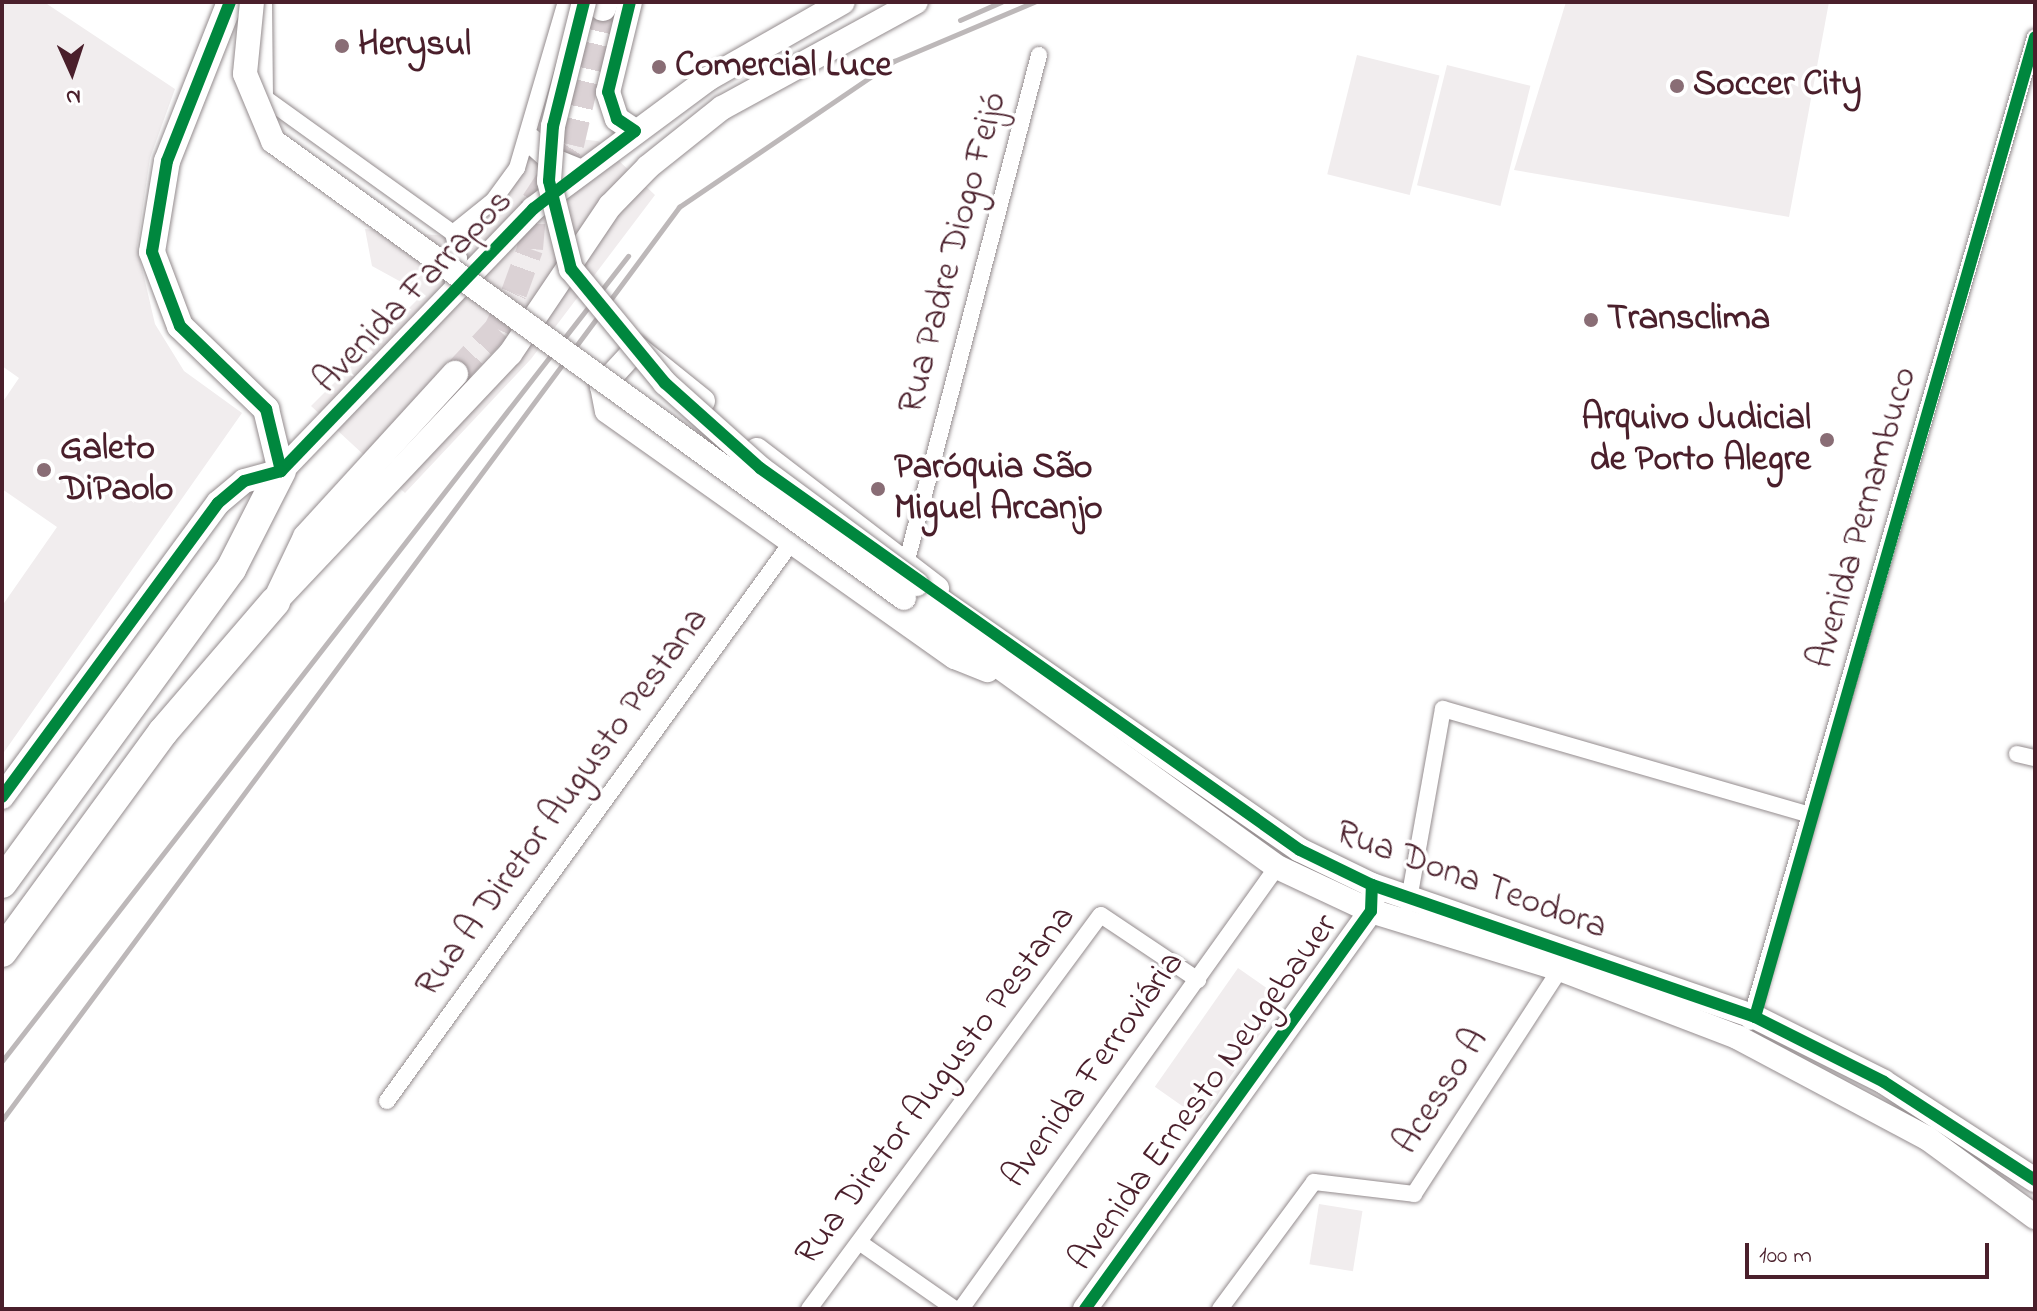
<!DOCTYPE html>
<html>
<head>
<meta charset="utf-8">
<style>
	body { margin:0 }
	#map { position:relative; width:2037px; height:1311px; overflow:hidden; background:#fff; font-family:"Indie Flower",sans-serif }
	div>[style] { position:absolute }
	.built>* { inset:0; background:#f1edee; transform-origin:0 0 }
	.primary-tunnel>* { height:26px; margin-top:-13px; transform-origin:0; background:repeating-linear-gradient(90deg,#dbd2d5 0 26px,transparent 0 39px) }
	.roads { filter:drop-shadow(0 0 2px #948c8e) drop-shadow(0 0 2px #948c8e) }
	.street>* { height:16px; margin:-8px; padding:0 8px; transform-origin:8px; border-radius:8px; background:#fff }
	.secondary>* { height:24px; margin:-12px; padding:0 12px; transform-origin:12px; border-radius:12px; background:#fff }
	.primary>* { height:26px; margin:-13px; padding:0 13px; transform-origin:13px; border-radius:13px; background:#fff }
	.highway>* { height:30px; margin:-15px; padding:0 15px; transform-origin:15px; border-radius:15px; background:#fff }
	.rail>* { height:5px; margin:-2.5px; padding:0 2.5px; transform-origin:2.5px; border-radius:2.5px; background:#bdb8b9 }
	.bridges { filter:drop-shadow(0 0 2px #948c8e) drop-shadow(0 0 2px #948c8e) }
	.secondary-bridge>* { height:24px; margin:-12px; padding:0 12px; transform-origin:12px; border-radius:12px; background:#fff }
	.cycleway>* { height:12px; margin:-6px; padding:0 6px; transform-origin:6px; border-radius:6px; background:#00873e }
	.dots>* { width:22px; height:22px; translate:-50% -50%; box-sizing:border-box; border:4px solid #fff; border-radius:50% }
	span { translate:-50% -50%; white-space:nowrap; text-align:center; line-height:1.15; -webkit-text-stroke:7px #fff; paint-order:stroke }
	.poi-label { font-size:36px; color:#4a1f2b; font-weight:700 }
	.left { translate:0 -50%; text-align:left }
	.right { translate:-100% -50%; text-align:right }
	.street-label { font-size:36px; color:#4a1f2b }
	.frame { position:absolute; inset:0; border:4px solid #4a1f2b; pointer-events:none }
	.north { position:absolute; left:32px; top:32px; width:80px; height:80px; -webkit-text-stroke:6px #fff; paint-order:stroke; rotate:177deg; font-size:22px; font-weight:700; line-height:32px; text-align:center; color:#4a1f2b }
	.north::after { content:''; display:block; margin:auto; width:28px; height:36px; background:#4a1f2b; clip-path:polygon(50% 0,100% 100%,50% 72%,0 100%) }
	.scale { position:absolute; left:1745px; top:1243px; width:244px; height:36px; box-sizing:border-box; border:4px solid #4a1f2b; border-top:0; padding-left:10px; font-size:24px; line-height:28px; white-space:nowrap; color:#4a1f2b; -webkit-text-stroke:6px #fff; paint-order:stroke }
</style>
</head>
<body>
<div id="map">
	<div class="built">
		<div style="clip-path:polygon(2px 2px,44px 2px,175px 89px,150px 158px,137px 247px,155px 324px,184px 371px,242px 413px,2px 755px,2px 606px,57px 527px,2px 489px,2px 403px,19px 378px,2px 366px)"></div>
		<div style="clip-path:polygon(1566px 2px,1829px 2px,1789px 217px,1514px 170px)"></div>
		<div style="left:1357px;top:55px;width:85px;height:123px;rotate:14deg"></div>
		<div style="left:1447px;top:65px;width:86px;height:124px;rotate:14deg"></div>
		<div style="clip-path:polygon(538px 135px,598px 141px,655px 195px,531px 359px,405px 493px,311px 406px,423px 294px,372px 266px,365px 229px,458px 237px,498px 208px)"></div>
		<div style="left:1238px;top:968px;width:56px;height:145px;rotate:35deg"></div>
		<div style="left:1319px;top:1204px;width:44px;height:61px;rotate:9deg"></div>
	</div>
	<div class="primary-tunnel">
		<div style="left:455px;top:374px;width:62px;rotate:-47deg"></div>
		<div style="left:497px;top:329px;width:40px;rotate:-65deg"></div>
		<div style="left:514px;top:293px;width:47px;rotate:-70deg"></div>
		<div style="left:530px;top:249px;width:47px;rotate:-85.1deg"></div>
		<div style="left:534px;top:202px;width:68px;rotate:-57deg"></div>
		<div style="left:571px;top:145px;width:141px;rotate:-76.9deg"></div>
	</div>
	<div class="roads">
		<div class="street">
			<div style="left:264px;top:2px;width:96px;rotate:89.4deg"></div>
			<div style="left:265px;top:98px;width:231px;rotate:35.7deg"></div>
			<div style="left:453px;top:233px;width:26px;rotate:77deg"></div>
			<div style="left:459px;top:258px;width:25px;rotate:104deg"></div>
			<div style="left:453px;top:233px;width:51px;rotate:-38.7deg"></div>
			<div style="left:493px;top:201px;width:41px;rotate:-54deg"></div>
			<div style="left:517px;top:168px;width:173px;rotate:-73.6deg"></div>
			<div style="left:907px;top:560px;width:522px;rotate:-75.35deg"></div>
			<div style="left:2017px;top:754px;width:18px;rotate:13deg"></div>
			<div style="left:1408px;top:905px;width:199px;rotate:-79.9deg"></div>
			<div style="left:1443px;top:709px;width:382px;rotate:16.1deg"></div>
			<div style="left:1750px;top:1022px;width:1025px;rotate:-73.86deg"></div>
			<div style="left:387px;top:1101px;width:689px;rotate:-54.09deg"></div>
			<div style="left:859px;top:1242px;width:117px;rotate:34.9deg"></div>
			<div style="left:809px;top:1309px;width:490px;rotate:-53.5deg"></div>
			<div style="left:1101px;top:915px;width:117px;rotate:33.8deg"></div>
			<div style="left:961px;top:1309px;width:543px;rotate:-54.44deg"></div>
			<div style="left:1220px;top:1309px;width:158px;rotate:-53.5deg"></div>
			<div style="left:1314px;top:1182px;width:101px;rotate:6.8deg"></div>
			<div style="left:1414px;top:1194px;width:268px;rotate:-57deg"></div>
		</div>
		<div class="secondary">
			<div style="left:630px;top:2px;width:93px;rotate:103.7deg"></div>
			<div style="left:608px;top:92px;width:28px;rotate:72deg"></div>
			<div style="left:617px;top:119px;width:22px;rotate:34deg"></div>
			<div style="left:530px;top:140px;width:30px;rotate:42deg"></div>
			<div style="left:552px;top:160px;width:31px;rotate:22deg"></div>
			<div style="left:703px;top:401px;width:85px;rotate:-141.2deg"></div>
			<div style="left:637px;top:348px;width:52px;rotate:132.6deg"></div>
			<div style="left:602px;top:386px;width:25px;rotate:79deg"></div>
			<div style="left:607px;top:411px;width:426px;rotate:35.3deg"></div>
			<div style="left:955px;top:657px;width:35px;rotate:22deg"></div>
			<div style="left:757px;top:450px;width:227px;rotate:37.5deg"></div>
			<div style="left:917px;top:584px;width:466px;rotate:34.8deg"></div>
			<div style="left:1300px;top:850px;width:80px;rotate:25.9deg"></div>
			<div style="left:1372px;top:885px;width:405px;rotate:19deg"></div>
			<div style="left:1755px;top:1017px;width:144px;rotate:26.7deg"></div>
			<div style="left:1884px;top:1082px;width:180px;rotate:33deg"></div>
			<div style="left:281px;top:596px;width:333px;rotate:-46.6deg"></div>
			<div style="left:510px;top:354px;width:179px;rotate:-56deg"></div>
			<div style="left:610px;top:206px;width:54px;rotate:-45.7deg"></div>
			<div style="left:648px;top:167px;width:95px;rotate:-38.6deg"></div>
			<div style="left:722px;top:108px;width:221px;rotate:-28.7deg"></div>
			<div style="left:904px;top:598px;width:460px;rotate:35.8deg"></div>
			<div style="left:1277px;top:867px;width:104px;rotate:25.1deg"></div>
			<div style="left:1371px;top:911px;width:198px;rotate:17.1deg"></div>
			<div style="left:1560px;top:969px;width:190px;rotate:21deg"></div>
			<div style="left:1737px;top:1037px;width:215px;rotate:28deg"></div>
			<div style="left:1927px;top:1138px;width:134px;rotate:36.2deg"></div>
			<div style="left:2px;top:797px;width:365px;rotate:-53.7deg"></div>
			<div style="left:218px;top:503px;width:34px;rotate:-40deg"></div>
			<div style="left:244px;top:481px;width:38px;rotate:-15deg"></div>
			<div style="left:281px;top:471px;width:364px;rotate:-46.1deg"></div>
			<div style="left:533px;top:209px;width:218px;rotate:-36.6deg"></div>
			<div style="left:708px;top:79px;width:155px;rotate:-29.7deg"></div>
			<div style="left:1085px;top:1309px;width:490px;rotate:-54.3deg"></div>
			<div style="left:1371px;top:911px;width:15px;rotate:-82deg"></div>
		</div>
		<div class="primary">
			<div style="left:230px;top:2px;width:171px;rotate:111.6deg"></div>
			<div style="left:167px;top:161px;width:92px;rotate:99.4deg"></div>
			<div style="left:152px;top:252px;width:79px;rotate:69.3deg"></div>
			<div style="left:180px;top:326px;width:120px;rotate:44deg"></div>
			<div style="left:266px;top:409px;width:64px;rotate:76.4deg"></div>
			<div style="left:603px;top:8px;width:6px;rotate:-72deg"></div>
			<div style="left:275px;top:602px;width:72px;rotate:-64.5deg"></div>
			<div style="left:306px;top:537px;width:221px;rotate:-47.6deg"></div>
		</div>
		<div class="highway">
			<div style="left:2px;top:883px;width:389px;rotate:-53.9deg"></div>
			<div style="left:231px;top:569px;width:110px;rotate:-63deg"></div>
			<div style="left:2px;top:952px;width:273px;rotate:-53.8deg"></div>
			<div style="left:163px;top:732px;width:172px;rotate:-49.3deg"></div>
		</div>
	</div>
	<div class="rail">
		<div style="left:960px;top:20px;width:45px;rotate:-23.7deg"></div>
		<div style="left:2px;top:1061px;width:1020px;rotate:-52.13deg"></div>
		<div style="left:2px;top:1120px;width:1137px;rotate:-53.44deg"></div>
		<div style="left:679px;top:207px;width:260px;rotate:-34.2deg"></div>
		<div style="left:894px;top:61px;width:152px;rotate:-22.9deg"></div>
	</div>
	<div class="bridges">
		<div class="secondary-bridge">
			<div style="left:252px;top:2px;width:72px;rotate:95.6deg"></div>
			<div style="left:245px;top:74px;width:73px;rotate:67.3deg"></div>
			<div style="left:273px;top:141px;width:779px;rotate:35.91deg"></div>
			<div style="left:584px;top:2px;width:128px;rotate:104deg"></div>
			<div style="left:553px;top:126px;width:55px;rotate:94.2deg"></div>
			<div style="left:549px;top:181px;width:91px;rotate:76deg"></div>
			<div style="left:571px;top:269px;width:148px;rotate:50.5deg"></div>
			<div style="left:665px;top:383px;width:127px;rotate:41.8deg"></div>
			<div style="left:760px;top:468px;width:195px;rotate:36.5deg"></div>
		</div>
	</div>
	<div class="cycleway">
		<div style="left:230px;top:2px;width:171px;rotate:111.6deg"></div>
		<div style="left:167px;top:161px;width:92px;rotate:99.4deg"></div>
		<div style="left:152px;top:252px;width:79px;rotate:69.3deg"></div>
		<div style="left:180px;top:326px;width:120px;rotate:44deg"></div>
		<div style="left:266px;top:409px;width:64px;rotate:76.4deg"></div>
		<div style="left:584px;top:2px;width:128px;rotate:104deg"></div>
		<div style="left:553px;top:126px;width:55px;rotate:94.2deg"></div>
		<div style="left:549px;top:181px;width:91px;rotate:76deg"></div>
		<div style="left:571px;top:269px;width:148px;rotate:50.5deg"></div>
		<div style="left:665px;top:383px;width:127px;rotate:41.8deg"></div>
		<div style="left:760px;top:468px;width:661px;rotate:35.28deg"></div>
		<div style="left:1300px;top:850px;width:80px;rotate:25.9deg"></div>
		<div style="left:1372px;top:885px;width:405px;rotate:19deg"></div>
		<div style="left:1755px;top:1017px;width:144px;rotate:26.7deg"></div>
		<div style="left:1884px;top:1082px;width:180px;rotate:33deg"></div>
		<div style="left:281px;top:471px;width:364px;rotate:-46.1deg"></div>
		<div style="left:533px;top:209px;width:128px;rotate:-37.4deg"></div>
		<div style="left:635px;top:131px;width:22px;rotate:-146deg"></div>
		<div style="left:617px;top:119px;width:28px;rotate:-108deg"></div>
		<div style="left:608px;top:92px;width:93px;rotate:-76.3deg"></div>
		<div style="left:2px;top:797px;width:365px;rotate:-53.7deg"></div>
		<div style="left:218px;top:503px;width:34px;rotate:-40deg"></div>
		<div style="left:244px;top:481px;width:38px;rotate:-15deg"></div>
		<div style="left:1755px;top:1017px;width:1019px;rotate:-74.05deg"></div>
		<div style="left:1085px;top:1309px;width:490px;rotate:-54.3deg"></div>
		<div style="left:1371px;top:911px;width:26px;rotate:-88deg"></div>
	</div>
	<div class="dots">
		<div style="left:342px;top:46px;background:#896d75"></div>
		<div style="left:659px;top:67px;background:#896d75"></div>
		<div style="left:1677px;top:86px;background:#896d75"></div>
		<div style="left:1591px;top:320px;background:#896d75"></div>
		<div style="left:1827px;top:440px;background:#896d75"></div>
		<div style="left:44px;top:470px;background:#896d75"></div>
		<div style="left:878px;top:489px;background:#896d75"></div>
	</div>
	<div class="poi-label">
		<span class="left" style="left:358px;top:46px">Herysul</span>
		<span class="left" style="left:675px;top:67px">Comercial Luce</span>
		<span class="left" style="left:1693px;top:86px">Soccer City</span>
		<span class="left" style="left:1607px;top:320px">Transclima</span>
		<span class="right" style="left:1811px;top:440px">Arquivo Judicial<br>de Porto Alegre</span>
		<span class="left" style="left:60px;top:470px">Galeto<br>DiPaolo</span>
		<span class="left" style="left:894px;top:489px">Paróquia São<br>Miguel Arcanjo</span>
	</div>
	<div class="street-label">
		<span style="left:954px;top:253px;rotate:-75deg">Rua Padre Diogo Feijó</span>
		<span style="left:414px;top:292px;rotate:-46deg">Avenida Farrapos</span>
		<span style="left:1864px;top:518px;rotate:-74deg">Avenida Pernambuco</span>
		<span style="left:563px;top:803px;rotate:-54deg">Rua A Diretor Augusto Pestana</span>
		<span style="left:1471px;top:881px;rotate:20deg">Rua Dona Teodora</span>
		<span style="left:1094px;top:1070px;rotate:-54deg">Avenida Ferroviária</span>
		<span style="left:936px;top:1086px;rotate:-53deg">Rua Diretor Augusto Pestana</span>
		<span style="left:1442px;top:1092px;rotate:-57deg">Acesso A</span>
		<span style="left:1204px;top:1093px;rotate:-54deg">Avenida Ernesto Neugebauer</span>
	</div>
	<div class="frame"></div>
	<div class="north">N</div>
	<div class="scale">100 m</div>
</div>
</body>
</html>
